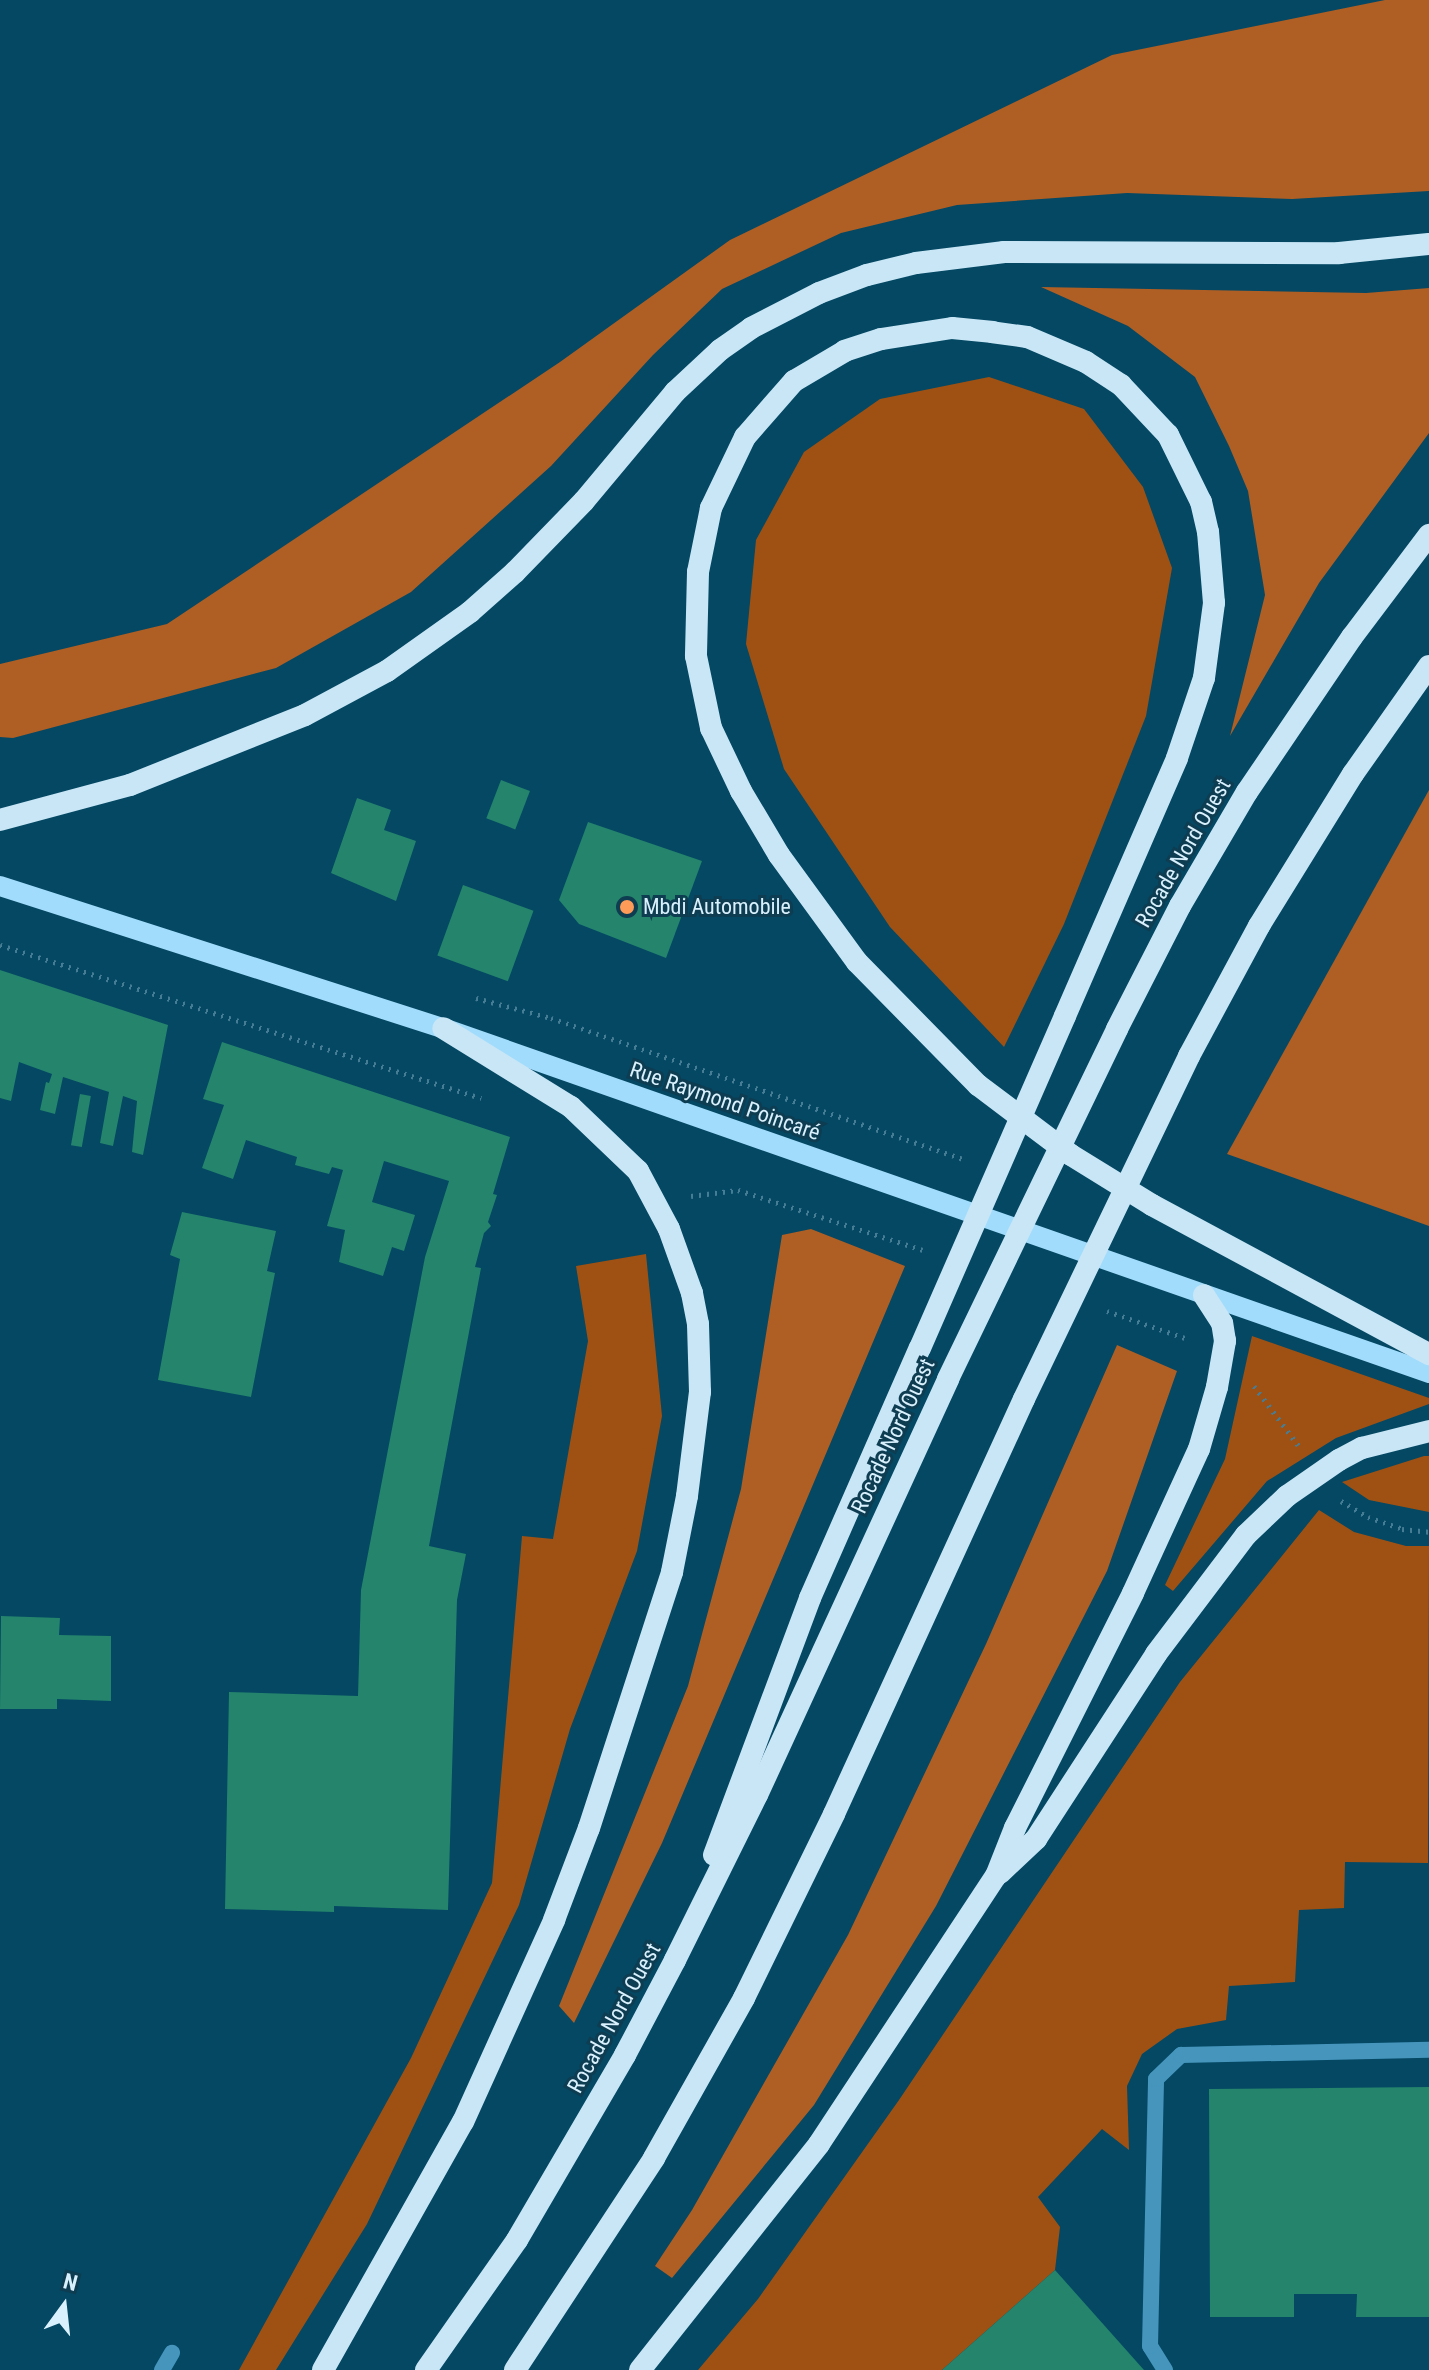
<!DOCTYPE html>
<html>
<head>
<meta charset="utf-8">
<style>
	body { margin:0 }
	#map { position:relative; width:1429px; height:2370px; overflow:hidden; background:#044863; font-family:"Roboto Condensed",sans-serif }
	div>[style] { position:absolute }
	.green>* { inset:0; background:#9f5113 }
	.forest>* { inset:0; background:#af5e24 }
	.building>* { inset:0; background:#24846c; transform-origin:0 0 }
	.path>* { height:5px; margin-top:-2.5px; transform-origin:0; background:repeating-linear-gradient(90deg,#477d94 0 2px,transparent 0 8px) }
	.service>* { height:16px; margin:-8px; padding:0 8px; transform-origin:8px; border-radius:8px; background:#4595bd }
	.minor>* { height:16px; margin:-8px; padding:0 8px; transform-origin:8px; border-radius:8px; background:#4595bd }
	.primary>* { height:20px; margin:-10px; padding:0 10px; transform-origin:10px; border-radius:10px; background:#a2dcfc }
	.trunk>* { height:22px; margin:-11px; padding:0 11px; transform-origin:11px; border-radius:11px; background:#c8e6f6 }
	.trunk-bridge>* { height:22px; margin:-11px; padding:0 11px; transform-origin:11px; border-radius:11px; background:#c8e6f6 }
	.dots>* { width:22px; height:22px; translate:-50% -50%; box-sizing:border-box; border:4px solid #0e3c51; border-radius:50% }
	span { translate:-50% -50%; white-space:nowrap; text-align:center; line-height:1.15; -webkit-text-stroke:6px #0e3c51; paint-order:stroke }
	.street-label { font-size:22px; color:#d9f0fd }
	.poi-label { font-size:22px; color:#d9f0fd }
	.left { translate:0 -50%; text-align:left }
	.north { position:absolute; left:24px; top:2266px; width:80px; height:80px; -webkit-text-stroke:6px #0e3c51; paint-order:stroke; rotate:15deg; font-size:22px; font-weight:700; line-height:32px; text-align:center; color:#d9f0fd }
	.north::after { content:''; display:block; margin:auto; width:28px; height:36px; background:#d9f0fd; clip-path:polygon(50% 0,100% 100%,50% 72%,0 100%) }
</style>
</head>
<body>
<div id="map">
	<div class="green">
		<div style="clip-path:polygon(989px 377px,1084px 409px,1143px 487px,1172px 568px,1146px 716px,1064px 924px,1004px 1047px,890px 927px,784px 769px,746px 644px,756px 540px,804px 452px,880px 399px)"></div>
		<div style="clip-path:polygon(646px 1254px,662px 1416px,637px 1551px,570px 1729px,519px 1905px,367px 2224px,276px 2370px,239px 2370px,411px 2058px,492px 1883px,522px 1536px,553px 1539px,588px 1341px,576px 1266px)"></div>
		<div style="clip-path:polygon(1252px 1336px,1429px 1398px,1429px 1404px,1336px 1438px,1267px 1481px,1173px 1591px,1165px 1585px,1225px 1459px)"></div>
		<div style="clip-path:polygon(1424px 1456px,1429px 1456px,1429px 1512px,1369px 1500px,1342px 1482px)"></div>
		<div style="clip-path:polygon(1319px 1510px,1354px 1532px,1406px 1546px,1429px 1546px,1428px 1863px,1345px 1862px,1344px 1908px,1299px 1910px,1295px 1982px,1229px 1986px,1226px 2020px,1177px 2029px,1142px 2054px,1127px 2086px,1129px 2150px,1102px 2129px,1038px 2197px,1060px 2227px,1055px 2270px,942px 2370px,698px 2370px,758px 2299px,899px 2100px,1180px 1682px)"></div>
	</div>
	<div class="forest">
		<div style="clip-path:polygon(1385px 0,1429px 0,1429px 191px,1292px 199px,1127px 193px,957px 205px,841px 233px,722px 289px,653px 355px,551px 466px,411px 592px,276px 668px,13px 738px,0 737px,0 664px,167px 624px,560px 362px,730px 240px,1112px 55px)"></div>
		<div style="clip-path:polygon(1041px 287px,1366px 293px,1429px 288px,1429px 433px,1319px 583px,1230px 736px,1265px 595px,1248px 491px,1229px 446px,1195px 377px,1128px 326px)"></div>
		<div style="clip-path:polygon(1429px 790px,1429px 1226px,1227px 1154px)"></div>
		<div style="clip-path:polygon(811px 1229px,905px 1266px,662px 1843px,574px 2023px,559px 2006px,688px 1686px,741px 1489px,782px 1235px)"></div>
		<div style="clip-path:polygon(1117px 1345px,1177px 1371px,1107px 1571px,936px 1906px,814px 2105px,672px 2278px,655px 2266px,692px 2210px,848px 1935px,986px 1644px)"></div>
	</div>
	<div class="building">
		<div style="left:501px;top:780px;width:31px;height:41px;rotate:21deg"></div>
		<div style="clip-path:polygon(357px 798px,391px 810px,384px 830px,416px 841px,396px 901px,331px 873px)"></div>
		<div style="clip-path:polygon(588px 822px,702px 861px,666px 958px,579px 924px,559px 900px)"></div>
		<div style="left:463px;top:885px;width:75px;height:75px;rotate:20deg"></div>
		<div style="clip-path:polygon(0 970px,168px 1025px,143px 1155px,132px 1152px,137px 1101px,123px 1096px,113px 1146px,100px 1143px,109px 1092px,63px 1077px,55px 1114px,40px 1110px,46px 1082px,49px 1083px,52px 1074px,19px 1062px,11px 1101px,0 1098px)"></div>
		<div style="clip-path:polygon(222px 1042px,510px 1137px,493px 1194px,497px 1195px,488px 1222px,491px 1226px,484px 1233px,475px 1267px,481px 1268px,429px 1546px,466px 1554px,457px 1600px,448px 1910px,334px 1906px,334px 1912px,225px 1909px,229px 1692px,358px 1696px,361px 1590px,425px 1257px,449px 1181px,384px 1161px,372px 1202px,415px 1215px,404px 1251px,392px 1247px,383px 1276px,339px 1262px,345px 1230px,327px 1226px,343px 1170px,332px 1167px,329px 1174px,295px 1165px,297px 1157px,246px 1140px,233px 1179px,202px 1168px,224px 1105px,203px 1099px)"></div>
		<div style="left:80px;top:1094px;width:11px;height:52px;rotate:10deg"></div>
		<div style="clip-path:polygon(182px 1212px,276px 1231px,267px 1271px,275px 1273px,251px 1397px,158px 1380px,180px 1259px,170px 1255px)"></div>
		<div style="clip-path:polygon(1px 1616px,60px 1618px,59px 1635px,111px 1636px,111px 1701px,57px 1699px,57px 1709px,0 1709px)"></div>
		<div style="clip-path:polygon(1429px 2087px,1429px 2317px,1356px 2317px,1357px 2294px,1294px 2294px,1294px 2317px,1210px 2317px,1209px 2089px)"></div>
		<div style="clip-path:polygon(1055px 2270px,1144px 2370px,942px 2370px)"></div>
	</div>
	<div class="path">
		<div style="left:0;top:945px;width:505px;rotate:17.65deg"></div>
		<div style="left:476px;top:998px;width:78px;rotate:14.9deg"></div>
		<div style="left:551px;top:1018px;width:436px;rotate:18.9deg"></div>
		<div style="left:691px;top:1196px;width:47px;rotate:-7.3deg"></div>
		<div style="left:738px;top:1190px;width:194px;rotate:18deg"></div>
		<div style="left:1107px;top:1311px;width:86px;rotate:19.1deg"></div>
		<div style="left:1254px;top:1386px;width:74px;rotate:53.3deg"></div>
		<div style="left:1341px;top:1501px;width:31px;rotate:31deg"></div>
		<div style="left:1368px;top:1517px;width:36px;rotate:19deg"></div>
		<div style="left:1402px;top:1529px;width:27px;rotate:6deg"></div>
	</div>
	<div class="service">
		<div style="left:1165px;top:2370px;width:28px;rotate:-122deg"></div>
		<div style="left:1150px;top:2346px;width:267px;rotate:-88.7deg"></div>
		<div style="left:1156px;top:2079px;width:35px;rotate:-44deg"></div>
		<div style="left:1181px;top:2055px;width:248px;rotate:-1.2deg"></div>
	</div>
	<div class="minor">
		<div style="left:162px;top:2370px;width:20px;rotate:-60deg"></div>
	</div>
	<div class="primary">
		<div style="left:0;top:886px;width:465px;rotate:17.8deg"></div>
		<div style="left:443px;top:1028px;width:1045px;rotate:19.28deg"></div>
	</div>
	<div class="trunk">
		<div style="left:0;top:820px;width:135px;rotate:-15.1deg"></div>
		<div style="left:130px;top:785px;width:188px;rotate:-21.8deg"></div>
		<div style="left:305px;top:715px;width:93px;rotate:-28.2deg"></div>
		<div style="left:387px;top:671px;width:102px;rotate:-35.4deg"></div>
		<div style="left:470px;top:612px;width:60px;rotate:-41.6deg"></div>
		<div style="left:515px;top:572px;width:99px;rotate:-45.8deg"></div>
		<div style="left:584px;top:501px;width:142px;rotate:-50.1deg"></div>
		<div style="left:675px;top:392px;width:62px;rotate:-43deg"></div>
		<div style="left:720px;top:350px;width:38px;rotate:-35deg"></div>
		<div style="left:751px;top:328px;width:76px;rotate:-27.2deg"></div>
		<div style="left:819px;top:293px;width:51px;rotate:-20.6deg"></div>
		<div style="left:867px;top:275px;width:50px;rotate:-13.8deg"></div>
		<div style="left:916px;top:263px;width:89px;rotate:-7.1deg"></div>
		<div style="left:1004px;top:252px;width:335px;rotate:0.2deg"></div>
		<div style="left:1339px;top:253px;width:90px;rotate:-5.7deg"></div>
		<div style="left:1065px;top:1016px;width:281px;rotate:-66.5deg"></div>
		<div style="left:1177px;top:758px;width:84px;rotate:-71.4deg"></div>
		<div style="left:1204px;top:678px;width:76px;rotate:-82.4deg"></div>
		<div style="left:1214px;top:603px;width:71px;rotate:-94.8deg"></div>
		<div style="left:1208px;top:532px;width:31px;rotate:-103deg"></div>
		<div style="left:1201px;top:502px;width:75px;rotate:-116.2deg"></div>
		<div style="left:1168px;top:435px;width:69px;rotate:-133.2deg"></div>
		<div style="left:1121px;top:385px;width:42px;rotate:-146.7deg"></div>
		<div style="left:1086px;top:362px;width:64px;rotate:-157deg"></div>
		<div style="left:1027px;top:337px;width:34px;rotate:-172deg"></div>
		<div style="left:993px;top:332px;width:41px;rotate:-174.4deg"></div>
		<div style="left:952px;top:328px;width:72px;rotate:171.2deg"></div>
		<div style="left:881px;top:339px;width:38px;rotate:162deg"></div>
		<div style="left:845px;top:351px;width:59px;rotate:149.5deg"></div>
		<div style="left:794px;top:381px;width:74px;rotate:131.2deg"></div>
		<div style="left:745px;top:437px;width:79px;rotate:115.6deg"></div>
		<div style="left:711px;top:508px;width:65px;rotate:101.5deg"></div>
		<div style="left:698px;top:572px;width:84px;rotate:91.4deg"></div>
		<div style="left:696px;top:656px;width:74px;rotate:78.2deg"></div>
		<div style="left:711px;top:728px;width:70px;rotate:64.5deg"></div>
		<div style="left:741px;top:791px;width:74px;rotate:59.3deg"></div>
		<div style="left:779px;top:855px;width:132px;rotate:53.9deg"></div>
		<div style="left:857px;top:962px;width:173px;rotate:45.5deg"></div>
		<div style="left:978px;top:1085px;width:116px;rotate:37deg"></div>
		<div style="left:1071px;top:1155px;width:95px;rotate:31.7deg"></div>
		<div style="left:1152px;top:1205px;width:315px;rotate:28.3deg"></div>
		<div style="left:1117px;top:1029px;width:138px;rotate:-62.9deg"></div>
		<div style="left:1180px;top:906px;width:132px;rotate:-59.6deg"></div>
		<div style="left:1247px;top:792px;width:187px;rotate:-55.9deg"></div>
		<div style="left:1352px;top:637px;width:128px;rotate:-53deg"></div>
		<div style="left:1189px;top:1056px;width:148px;rotate:-61.7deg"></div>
		<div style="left:1259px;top:926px;width:179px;rotate:-58.3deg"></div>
		<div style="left:1353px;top:774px;width:132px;rotate:-54.9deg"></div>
		<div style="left:714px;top:1855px;width:274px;rotate:-69.5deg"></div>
		<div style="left:810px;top:1598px;width:273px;rotate:-66.3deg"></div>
		<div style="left:1000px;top:1873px;width:50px;rotate:-43.4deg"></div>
		<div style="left:1036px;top:1839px;width:221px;rotate:-57deg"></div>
		<div style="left:1156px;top:1654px;width:149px;rotate:-52.9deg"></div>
		<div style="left:1246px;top:1535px;width:57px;rotate:-43.6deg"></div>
		<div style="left:1287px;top:1496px;width:63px;rotate:-34.7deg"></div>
		<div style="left:1339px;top:1460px;width:26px;rotate:-28deg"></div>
		<div style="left:1362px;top:1448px;width:69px;rotate:-14.2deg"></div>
		<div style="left:323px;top:2370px;width:285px;rotate:-60.6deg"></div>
		<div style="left:463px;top:2122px;width:222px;rotate:-65.7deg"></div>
		<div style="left:554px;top:1920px;width:98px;rotate:-69.2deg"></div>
		<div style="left:589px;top:1828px;width:269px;rotate:-72deg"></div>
		<div style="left:672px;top:1572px;width:77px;rotate:-78.8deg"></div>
		<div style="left:687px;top:1496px;width:105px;rotate:-82.9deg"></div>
		<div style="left:700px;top:1392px;width:68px;rotate:-91.7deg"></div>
		<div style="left:698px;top:1324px;width:32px;rotate:-101deg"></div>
		<div style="left:692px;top:1293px;width:68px;rotate:-109.8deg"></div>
		<div style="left:669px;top:1229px;width:66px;rotate:-118.1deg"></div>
		<div style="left:638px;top:1171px;width:93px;rotate:-136.3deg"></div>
		<div style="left:571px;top:1107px;width:150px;rotate:-148.3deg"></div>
		<div style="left:426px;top:2370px;width:159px;rotate:-55deg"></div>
		<div style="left:517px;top:2240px;width:214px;rotate:-59.7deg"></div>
		<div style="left:625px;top:2055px;width:107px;rotate:-62.2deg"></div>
		<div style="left:675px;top:1960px;width:184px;rotate:-63.6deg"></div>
		<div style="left:757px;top:1795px;width:458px;rotate:-65.3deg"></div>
		<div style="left:515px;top:2370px;width:254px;rotate:-56.7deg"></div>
		<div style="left:654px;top:2158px;width:184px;rotate:-60.6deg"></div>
		<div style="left:744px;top:1998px;width:205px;rotate:-63.9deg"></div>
		<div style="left:834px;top:1814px;width:456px;rotate:-65.4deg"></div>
		<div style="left:640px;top:2370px;width:288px;rotate:-51.6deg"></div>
		<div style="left:819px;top:2144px;width:321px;rotate:-56.6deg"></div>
		<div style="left:996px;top:1876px;width:52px;rotate:-68.4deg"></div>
		<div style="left:1015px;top:1828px;width:263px;rotate:-63.3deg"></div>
		<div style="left:1133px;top:1593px;width:158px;rotate:-65.4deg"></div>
		<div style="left:1199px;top:1449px;width:65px;rotate:-73.8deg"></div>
		<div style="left:1217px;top:1387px;width:47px;rotate:-80.1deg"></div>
		<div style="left:1225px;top:1341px;width:18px;rotate:-99deg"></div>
		<div style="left:1222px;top:1323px;width:33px;rotate:-123deg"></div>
	</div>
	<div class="trunk-bridge">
		<div style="left:920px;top:1348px;width:362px;rotate:-66.4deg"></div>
		<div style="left:948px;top:1379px;width:389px;rotate:-64.2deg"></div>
		<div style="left:1024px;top:1399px;width:381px;rotate:-64.3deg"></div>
	</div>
	<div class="dots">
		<div style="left:627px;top:907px;background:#fe9b59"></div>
	</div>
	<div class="street-label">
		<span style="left:1183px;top:853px;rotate:-60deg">Rocade Nord Ouest</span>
		<span style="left:725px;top:1101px;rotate:19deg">Rue Raymond Poincaré</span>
		<span style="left:893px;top:1436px;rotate:-65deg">Rocade Nord Ouest</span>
		<span style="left:614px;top:2018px;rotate:-61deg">Rocade Nord Ouest</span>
	</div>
	<div class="poi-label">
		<span class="left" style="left:643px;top:907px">Mbdi Automobile</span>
	</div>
	<div class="north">N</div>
</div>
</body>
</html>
